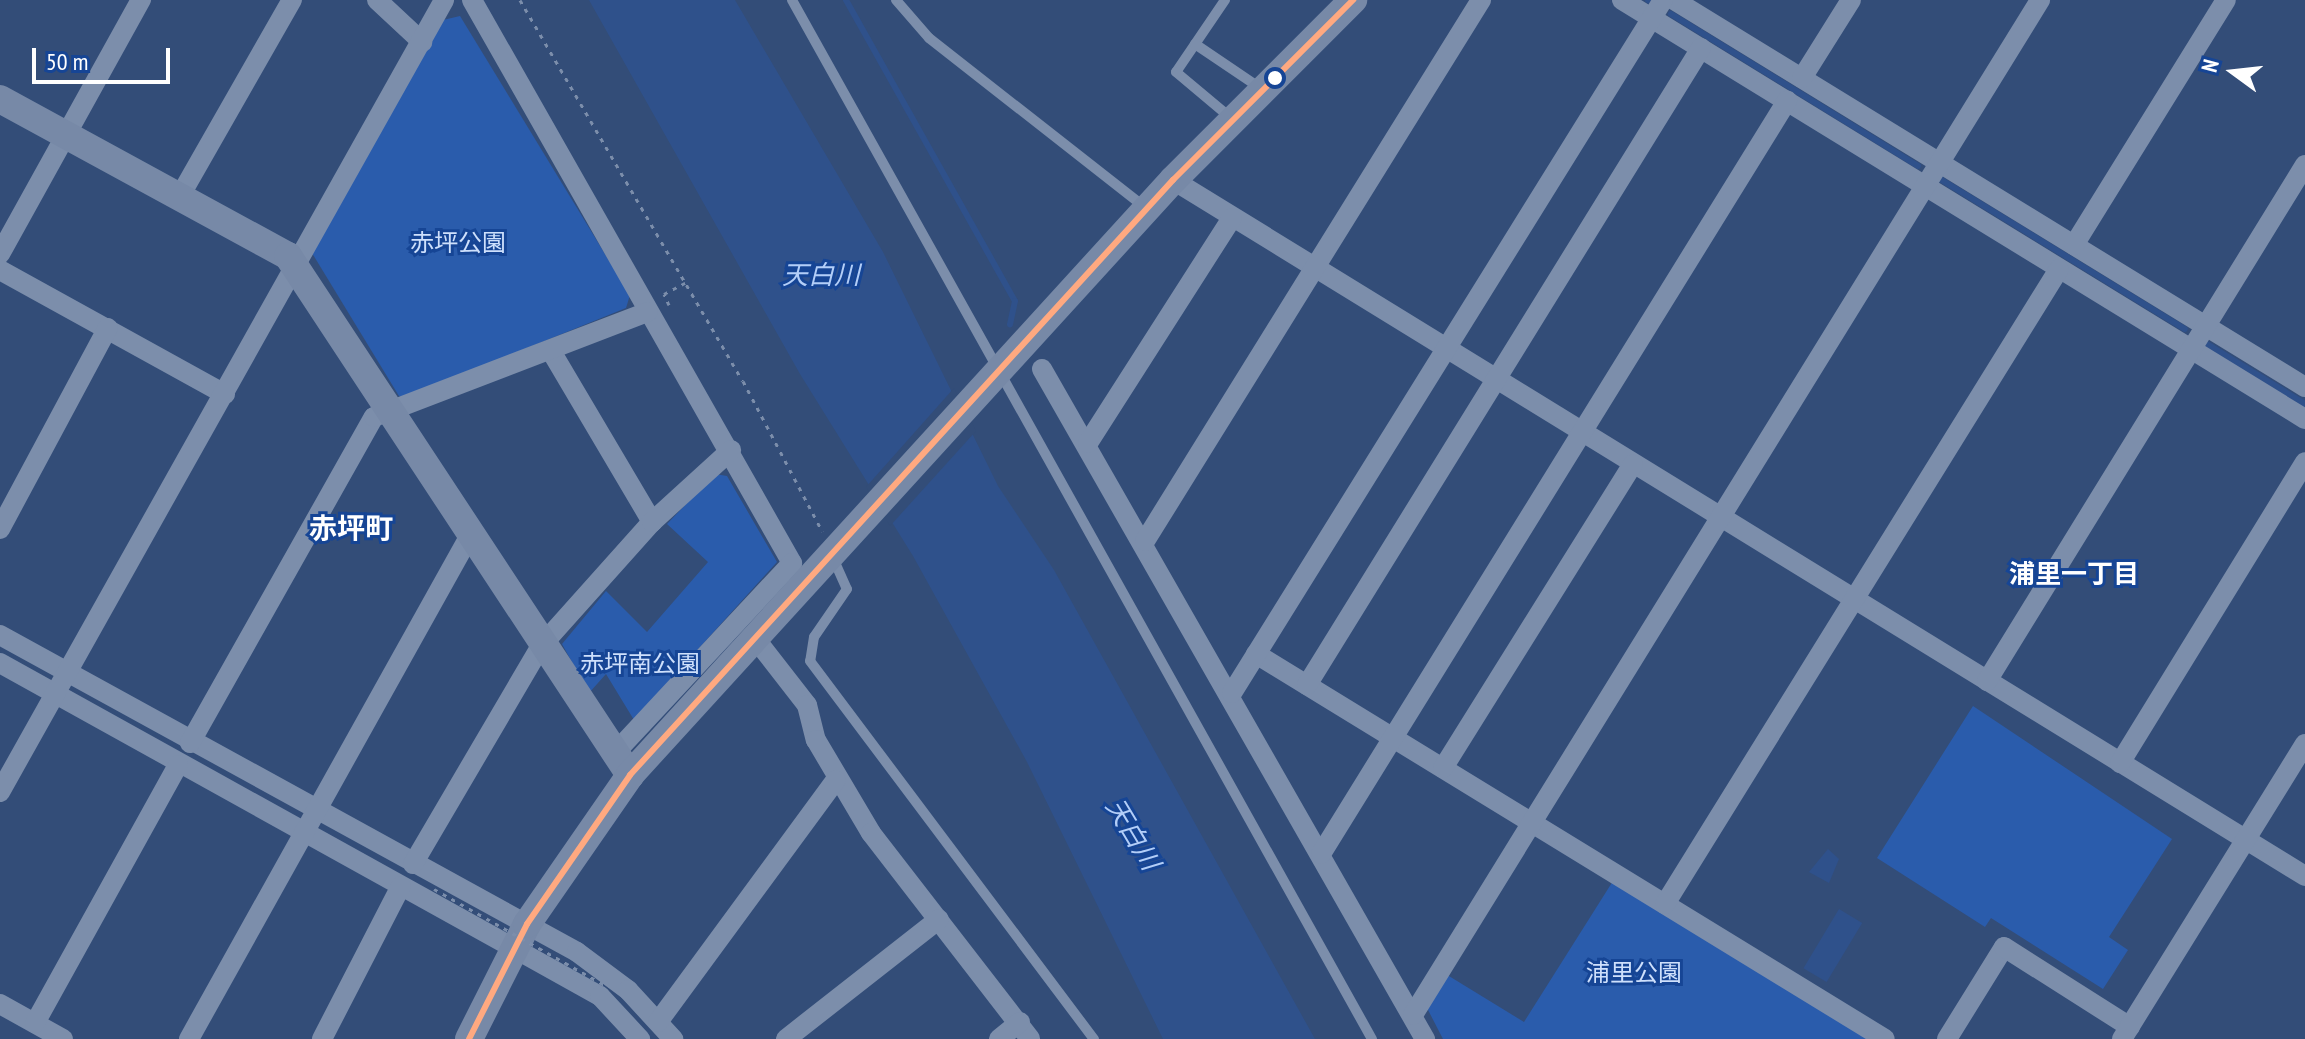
<!DOCTYPE html>
<html>
<head>
<meta charset="utf-8">
<style>
	body { margin:0 }
	#map { position:relative; width:2305px; height:1039px; overflow:hidden; background:#334d78; font-family:"PT Sans Narrow","Noto Sans JP",sans-serif }
	div>[style] { position:absolute }
	.green>* { inset:0; background:#2a5cac }
	.water>* { inset:0; background:#2f518b; transform-origin:0 0 }
	.pier>* { inset:0; background:#334d78 }
	.stream>* { height:6px; margin:-3px; padding:0 3px; transform-origin:3px; border-radius:3px; background:#2f518b }
	.path>* { height:3px; margin-top:-1.5px; transform-origin:0; background:repeating-linear-gradient(90deg,#7c8eab 0 4px,transparent 0 10px) }
	.lane>* { height:10px; margin:-5px; padding:0 5px; transform-origin:5px; border-radius:5px; background:#7c8eab }
	.street>* { height:20px; margin:-10px; padding:0 10px; transform-origin:10px; border-radius:10px; background:#7c8eab }
	.secondary>* { height:28px; margin:-14px; padding:0 14px; transform-origin:14px; border-radius:14px; background:#7789a7 }
	.path-bridge>* { height:3px; margin-top:-1.5px; transform-origin:0; background:repeating-linear-gradient(90deg,#7c8eab 0 4px,transparent 0 10px) }
	.bus-1>* { height:6px; margin:-3px; padding:0 3px; transform-origin:3px; border-radius:3px; background:#ffa980 }
	.dots>* { width:22px; height:22px; translate:-50% -50%; box-sizing:border-box; border:4px solid #164595; border-radius:50% }
	span { translate:-50% -50%; white-space:nowrap; text-align:center; line-height:1.15; -webkit-text-stroke:6px #164595; paint-order:stroke }
	.park-label { font-size:24px; color:#cee0fc }
	.water-label { font-size:26px; color:#b3cef8; font-style:italic }
	.neighbourhood-label { font-size:26px; color:#fff; font-weight:700 }
	.quarter-label { font-size:28px; color:#fff; font-weight:700 }
	.north { position:absolute; left:2193px; top:32px; width:80px; height:80px; -webkit-text-stroke:6px #164595; paint-order:stroke; rotate:285deg; font-size:22px; font-weight:700; line-height:32px; text-align:center; color:#fff }
	.north::after { content:''; display:block; margin:auto; width:28px; height:36px; background:#fff; clip-path:polygon(50% 0,100% 100%,50% 72%,0 100%) }
	.scale { position:absolute; left:32px; top:48px; width:138px; height:36px; box-sizing:border-box; border:4px solid #fff; border-top:0; padding-left:10px; font-size:24px; line-height:28px; white-space:nowrap; color:#fff; -webkit-text-stroke:6px #164595; paint-order:stroke }
</style>
</head>
<body>
<div id="map">
	<div class="green">
		<div style="clip-path:polygon(460px 16px,630px 295px,626px 308px,406px 397px,399px 396px,312px 253px,443px 20px)"></div>
		<div style="clip-path:polygon(715px 474px,727px 476px,777px 562px,634px 720px,606px 674px,589px 693px,562px 644px,606px 591px,647px 632px,708px 562px,667px 524px)"></div>
		<div style="clip-path:polygon(1973px 706px,2172px 839px,2109px 937px,2128px 950px,2103px 989px,1991px 918px,1985px 927px,1877px 858px)"></div>
		<div style="clip-path:polygon(1613px 881px,1870px 1039px,1443px 1039px,1427px 1008px,1444px 973px,1524px 1022px)"></div>
	</div>
	<div class="water">
		<div style="clip-path:polygon(589px 0,735px 0,883px 252px,998px 486px,1054px 570px,1315px 1039px,1163px 1039px,1027px 762px,913px 556px,800px 374px)"></div>
		<div style="clip-path:polygon(1828px 849px,1839px 859px,1829px 883px,1809px 872px)"></div>
		<div style="left:1839px;top:909px;width:27px;height:69px;rotate:31deg"></div>
	</div>
	<div class="pier">
		<div style="clip-path:polygon(954px 388px,976px 431px,890px 526px,866px 487px)"></div>
	</div>
	<div class="stream">
		<div style="left:846px;top:0;width:345px;rotate:60.7deg"></div>
		<div style="left:1015px;top:301px;width:24px;rotate:102deg"></div>
		<div style="left:1648px;top:0;width:2px;rotate:27deg"></div>
		<div style="left:1671px;top:14px;width:290px;rotate:31.6deg"></div>
		<div style="left:1940px;top:179px;width:287px;rotate:31.5deg"></div>
		<div style="left:2207px;top:344px;width:115px;rotate:31.5deg"></div>
	</div>
	<div class="path">
		<div style="left:520px;top:0;width:441px;rotate:59.7deg"></div>
		<div style="left:743px;top:381px;width:170px;rotate:62.2deg"></div>
		<div style="left:669px;top:305px;width:12px;rotate:-114deg"></div>
		<div style="left:664px;top:294px;width:24px;rotate:-28deg"></div>
	</div>
	<div class="lane">
		<div style="left:792px;top:0;width:1190px;rotate:60.83deg"></div>
		<div style="left:896px;top:0;width:50px;rotate:49deg"></div>
		<div style="left:929px;top:38px;width:276px;rotate:38.1deg"></div>
		<div style="left:1225px;top:0;width:87px;rotate:124.2deg"></div>
		<div style="left:1176px;top:72px;width:73px;rotate:40deg"></div>
		<div style="left:1195px;top:44px;width:78px;rotate:34.1deg"></div>
		<div style="left:833px;top:558px;width:34px;rotate:66deg"></div>
		<div style="left:847px;top:589px;width:58px;rotate:124.5deg"></div>
		<div style="left:814px;top:637px;width:24px;rotate:99deg"></div>
		<div style="left:810px;top:661px;width:473px;rotate:53.1deg"></div>
	</div>
	<div class="street">
		<div style="left:377px;top:0;width:62px;rotate:43deg"></div>
		<div style="left:472px;top:0;width:648px;rotate:60.39deg"></div>
		<div style="left:792px;top:563px;width:262px;rotate:133deg"></div>
		<div style="left:1622px;top:0;width:801px;rotate:31.53deg"></div>
		<div style="left:1674px;top:0;width:740px;rotate:31.52deg"></div>
		<div style="left:1802px;top:78px;width:92px;rotate:-57.9deg"></div>
		<div style="left:1173px;top:180px;width:1329px;rotate:31.58deg"></div>
		<div style="left:180px;top:196px;width:226px;rotate:-60.3deg"></div>
		<div style="left:2074px;top:245px;width:288px;rotate:-58.2deg"></div>
		<div style="left:0;top:254px;width:291px;rotate:-61deg"></div>
		<div style="left:0;top:270px;width:257px;rotate:28.9deg"></div>
		<div style="left:551px;top:351px;width:199px;rotate:59.4deg"></div>
		<div style="left:1042px;top:369px;width:772px;rotate:60.25deg"></div>
		<div style="left:1088px;top:443px;width:267px;rotate:-57.4deg"></div>
		<div style="left:0;top:529px;width:228px;rotate:-61.8deg"></div>
		<div style="left:1145px;top:541px;width:637px;rotate:-58.16deg"></div>
		<div style="left:0;top:635px;width:658px;rotate:28.78deg"></div>
		<div style="left:577px;top:952px;width:64px;rotate:36.7deg"></div>
		<div style="left:628px;top:990px;width:67px;rotate:47.4deg"></div>
		<div style="left:754px;top:637px;width:86px;rotate:52.1deg"></div>
		<div style="left:807px;top:705px;width:36px;rotate:76deg"></div>
		<div style="left:816px;top:740px;width:108px;rotate:59.4deg"></div>
		<div style="left:871px;top:833px;width:260px;rotate:52.3deg"></div>
		<div style="left:1256px;top:654px;width:737px;rotate:31.47deg"></div>
		<div style="left:0;top:663px;width:686px;rotate:29.03deg"></div>
		<div style="left:600px;top:996px;width:59px;rotate:47.1deg"></div>
		<div style="left:1987px;top:681px;width:606px;rotate:-58.36deg"></div>
		<div style="left:1307px;top:685px;width:749px;rotate:-58.26deg"></div>
		<div style="left:1232px;top:693px;width:816px;rotate:-58.12deg"></div>
		<div style="left:190px;top:743px;width:374px;rotate:-60.6deg"></div>
		<div style="left:374px;top:417px;width:293px;rotate:-21deg"></div>
		<div style="left:2120px;top:763px;width:353px;rotate:-58.4deg"></div>
		<div style="left:1443px;top:768px;width:358px;rotate:-58deg"></div>
		<div style="left:0;top:792px;width:908px;rotate:-60.72deg"></div>
		<div style="left:1321px;top:854px;width:886px;rotate:-58.25deg"></div>
		<div style="left:413px;top:864px;width:253px;rotate:-59.6deg"></div>
		<div style="left:541px;top:646px;width:166px;rotate:-48.2deg"></div>
		<div style="left:652px;top:522px;width:107px;rotate:-42.3deg"></div>
		<div style="left:1665px;top:904px;width:747px;rotate:-58.18deg"></div>
		<div style="left:0;top:1004px;width:72px;rotate:29.1deg"></div>
		<div style="left:1413px;top:1015px;width:1193px;rotate:-58.29deg"></div>
		<div style="left:658px;top:1022px;width:300px;rotate:-53.7deg"></div>
		<div style="left:35px;top:1023px;width:295px;rotate:-61deg"></div>
		<div style="left:189px;top:1039px;width:575px;rotate:-60.85deg"></div>
		<div style="left:322px;top:1039px;width:172px;rotate:-62.7deg"></div>
		<div style="left:786px;top:1039px;width:194px;rotate:-38.1deg"></div>
		<div style="left:999px;top:1039px;width:27px;rotate:-39deg"></div>
		<div style="left:1947px;top:1039px;width:108px;rotate:-58.2deg"></div>
		<div style="left:2004px;top:947px;width:149px;rotate:32.4deg"></div>
		<div style="left:2122px;top:1039px;width:347px;rotate:-58.2deg"></div>
	</div>
	<div class="secondary">
		<div style="left:0;top:99px;width:328px;rotate:28.6deg"></div>
		<div style="left:288px;top:256px;width:622px;rotate:56.62deg"></div>
		<div style="left:469px;top:1039px;width:129px;rotate:-63.2deg"></div>
		<div style="left:527px;top:924px;width:181px;rotate:-55.3deg"></div>
		<div style="left:630px;top:775px;width:806px;rotate:-47.62deg"></div>
		<div style="left:1173px;top:180px;width:255px;rotate:-45deg"></div>
	</div>
	<div class="path-bridge">
		<div style="left:434px;top:889px;width:200px;rotate:29.4deg"></div>
	</div>
	<div class="bus-1">
		<div style="left:469px;top:1039px;width:129px;rotate:-63.2deg"></div>
		<div style="left:527px;top:924px;width:181px;rotate:-55.3deg"></div>
		<div style="left:630px;top:775px;width:806px;rotate:-47.62deg"></div>
		<div style="left:1173px;top:180px;width:255px;rotate:-45deg"></div>
	</div>
	<div class="dots">
		<div style="left:1275px;top:78px;background:#fff"></div>
	</div>
	<div class="park-label">
		<span style="left:458px;top:243px">赤坪公園</span>
		<span style="left:640px;top:664px">赤坪南公園</span>
		<span style="left:1634px;top:973px">浦里公園</span>
	</div>
	<div class="water-label">
		<span style="left:821px;top:275px">天白川</span>
		<span style="left:1133px;top:834px;rotate:59deg">天白川</span>
	</div>
	<div class="neighbourhood-label">
		<span style="left:2074px;top:574px">浦里一丁目</span>
	</div>
	<div class="quarter-label">
		<span style="left:351px;top:528px">赤坪町</span>
	</div>
	<div class="north">N</div>
	<div class="scale">50 m</div>
</div>
</body>
</html>
